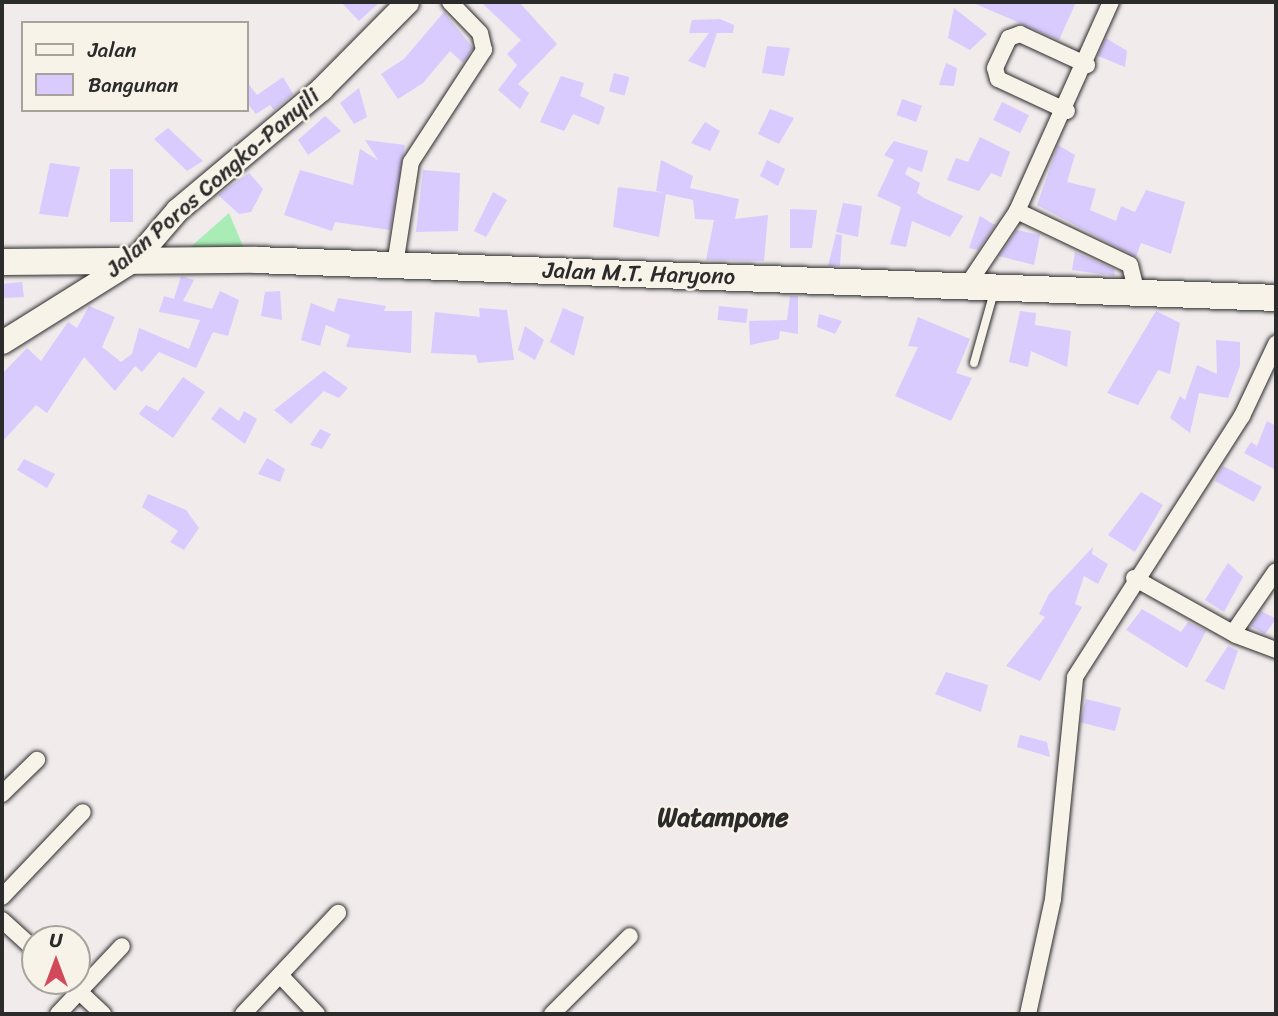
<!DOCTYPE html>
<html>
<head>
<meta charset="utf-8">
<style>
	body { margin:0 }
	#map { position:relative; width:1278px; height:1016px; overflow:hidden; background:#f1ebec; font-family:Sriracha,sans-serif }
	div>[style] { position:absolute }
	.green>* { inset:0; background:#a9ecb6 }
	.building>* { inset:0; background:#d9cbfd; transform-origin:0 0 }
	.roads { filter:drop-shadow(0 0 2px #2b2b2b) drop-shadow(0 0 2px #2b2b2b) }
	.service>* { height:8px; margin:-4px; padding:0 4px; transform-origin:4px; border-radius:4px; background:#f7f3e8 }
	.minor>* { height:16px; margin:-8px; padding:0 8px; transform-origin:8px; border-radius:8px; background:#f7f3e8 }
	.secondary>* { height:23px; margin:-11.5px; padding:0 11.5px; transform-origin:11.5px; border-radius:11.5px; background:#f7f3e8 }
	.trunk>* { height:26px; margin:-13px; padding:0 13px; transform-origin:13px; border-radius:13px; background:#f7f3e8 }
	span { translate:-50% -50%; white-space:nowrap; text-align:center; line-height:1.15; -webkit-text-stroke:5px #f7f3e8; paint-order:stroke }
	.street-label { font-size:23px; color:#2b2b2b }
	.quarter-label { font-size:26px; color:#2b2b2b; font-weight:700 }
	.frame { position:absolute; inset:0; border:4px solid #2b2b2b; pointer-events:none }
	.legend { position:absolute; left:21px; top:21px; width:228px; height:91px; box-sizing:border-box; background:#f7f3e8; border:2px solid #a5a39c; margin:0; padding:9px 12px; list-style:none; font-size:21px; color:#2b2b2b }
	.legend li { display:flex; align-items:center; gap:14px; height:35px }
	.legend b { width:35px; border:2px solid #a5a39c }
	.north { position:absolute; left:21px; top:925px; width:70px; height:70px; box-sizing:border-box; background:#f7f3e8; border:2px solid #a5a39c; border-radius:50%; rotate:0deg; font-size:19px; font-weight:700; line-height:28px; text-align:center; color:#2b2b2b }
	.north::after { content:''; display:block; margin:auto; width:24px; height:32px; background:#d1495b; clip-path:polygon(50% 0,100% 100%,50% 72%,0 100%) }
</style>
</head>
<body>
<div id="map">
	<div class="green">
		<div style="clip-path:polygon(229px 213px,246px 253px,186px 251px)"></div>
	</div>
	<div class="building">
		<div style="clip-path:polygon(341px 2px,380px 2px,359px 21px)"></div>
		<div style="clip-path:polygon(481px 2px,519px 2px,557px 44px,518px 84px,529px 93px,520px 109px,498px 90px,517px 65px,507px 54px,521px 40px)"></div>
		<div style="clip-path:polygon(971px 2px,1076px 2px,1059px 40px)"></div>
		<div style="clip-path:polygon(954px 8px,987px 34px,970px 50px,948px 38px)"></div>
		<div style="clip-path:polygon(444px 12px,473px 48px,463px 63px,450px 51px,423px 83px,398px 99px,381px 74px,404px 59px)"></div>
		<div style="clip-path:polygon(720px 19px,734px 25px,733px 33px,717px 33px,705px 68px,688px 61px,709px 33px,689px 33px,692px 20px)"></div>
		<div style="clip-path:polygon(1106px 38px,1127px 51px,1125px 67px,1098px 56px)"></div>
		<div style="clip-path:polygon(767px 46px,790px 48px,784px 76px,762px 73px)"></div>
		<div style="clip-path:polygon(946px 63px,957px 68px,954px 86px,939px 85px)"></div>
		<div style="left:614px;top:73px;width:16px;height:19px;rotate:15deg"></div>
		<div style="clip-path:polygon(561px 76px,584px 83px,580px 96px,605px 107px,599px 125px,573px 114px,564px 131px,540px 122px)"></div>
		<div style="clip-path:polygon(283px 77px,293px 94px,274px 110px,270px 105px,256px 114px,247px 103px,247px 82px,257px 95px)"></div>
		<div style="clip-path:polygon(359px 88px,367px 117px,354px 124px,340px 103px)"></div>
		<div style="left:902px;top:99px;width:21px;height:17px;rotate:19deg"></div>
		<div style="left:1002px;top:102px;width:30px;height:20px;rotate:26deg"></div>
		<div style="clip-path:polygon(770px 109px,794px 118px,779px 144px,758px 134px)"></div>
		<div style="clip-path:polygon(325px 116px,341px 131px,308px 155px,298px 140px)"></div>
		<div style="clip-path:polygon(705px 122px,720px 131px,710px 151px,691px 143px)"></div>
		<div style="clip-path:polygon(168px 128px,203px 161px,187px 171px,154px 139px)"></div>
		<div style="clip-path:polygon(980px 137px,1010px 152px,1001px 177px,991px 173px,979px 191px,947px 180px,956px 158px,968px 162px)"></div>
		<div style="clip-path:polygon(365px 140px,405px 145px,390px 230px,335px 222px,332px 231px,284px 215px,300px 170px,353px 185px,360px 149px,378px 160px)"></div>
		<div style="clip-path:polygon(894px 141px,928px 151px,922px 172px,908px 167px,905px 174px,920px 183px,917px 193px,924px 198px,963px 216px,950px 237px,912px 221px,906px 247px,890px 244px,901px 207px,877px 196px,894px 160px,884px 155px)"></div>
		<div style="clip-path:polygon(1058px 145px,1075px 155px,1067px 182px,1096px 189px,1090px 210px,1116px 221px,1121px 206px,1135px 212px,1146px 190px,1185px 202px,1171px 254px,1141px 243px,1136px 257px,1037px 205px)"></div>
		<div style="clip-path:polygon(661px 160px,693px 176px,690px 188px,739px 199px,735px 219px,768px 215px,764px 261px,706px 260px,714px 220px,695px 219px,693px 200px,666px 194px,659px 237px,613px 227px,618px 187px,665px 193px,656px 191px)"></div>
		<div style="clip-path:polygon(767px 160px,785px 169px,778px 186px,760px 176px)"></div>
		<div style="clip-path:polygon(50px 163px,80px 167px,68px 217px,39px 214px)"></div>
		<div style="left:110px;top:169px;width:23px;height:53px"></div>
		<div style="clip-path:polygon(423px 170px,460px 173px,458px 231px,416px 232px)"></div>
		<div style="clip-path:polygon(249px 173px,263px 189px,251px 212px,239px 214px,218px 195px)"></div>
		<div style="clip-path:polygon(493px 192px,507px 200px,486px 237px,474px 231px)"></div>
		<div style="clip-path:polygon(843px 203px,862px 206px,858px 237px,836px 232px)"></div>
		<div style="clip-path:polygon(790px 209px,817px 210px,812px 248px,790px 248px)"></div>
		<div style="clip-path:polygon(980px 216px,995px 225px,978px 250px,969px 248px)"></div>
		<div style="clip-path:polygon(1017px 230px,1040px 235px,1034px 265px,999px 256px)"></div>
		<div style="clip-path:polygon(836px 234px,842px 235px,840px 266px,828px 266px)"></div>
		<div style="clip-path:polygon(1075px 252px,1114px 269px,1115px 276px,1072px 270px)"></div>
		<div style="clip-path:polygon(181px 276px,194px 280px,183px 301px,212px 309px,220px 291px,239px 300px,228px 336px,213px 332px,196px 368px,159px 352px,142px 372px,135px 366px,115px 391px,84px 357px,47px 413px,36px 405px,2px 442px,2px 374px,27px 348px,41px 361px,68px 322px,77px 328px,89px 306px,115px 317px,102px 347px,121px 362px,132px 354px,139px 328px,189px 349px,200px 320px,159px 312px,164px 296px,174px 299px)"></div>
		<div style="clip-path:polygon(22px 282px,24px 297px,2px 298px,2px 284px)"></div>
		<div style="clip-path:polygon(280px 291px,282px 320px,261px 316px,265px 292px)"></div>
		<div style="clip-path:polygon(790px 296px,798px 296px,798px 334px,780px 331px,779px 339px,750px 345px,749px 321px,787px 320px)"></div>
		<div style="clip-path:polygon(338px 298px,386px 306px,384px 311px,412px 311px,411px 353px,346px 347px,350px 335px,326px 325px,320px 346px,301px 340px,311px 303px,334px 312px)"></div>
		<div style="left:719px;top:306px;width:29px;height:14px;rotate:6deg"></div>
		<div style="clip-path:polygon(479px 308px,507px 310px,514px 360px,478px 363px,476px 355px,431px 353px,435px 312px,480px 317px)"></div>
		<div style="clip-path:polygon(563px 308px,584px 317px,574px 356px,550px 342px)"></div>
		<div style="clip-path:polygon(1020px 311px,1036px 313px,1035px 325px,1071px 331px,1067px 367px,1031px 351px,1028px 367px,1009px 362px)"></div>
		<div style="clip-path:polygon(1156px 311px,1180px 323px,1170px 374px,1158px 370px,1138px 405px,1107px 393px)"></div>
		<div style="clip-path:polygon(819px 314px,842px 321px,835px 334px,817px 327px)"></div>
		<div style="clip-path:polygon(918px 317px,970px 339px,956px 373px,972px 378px,951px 421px,895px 396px,918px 347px,908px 346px)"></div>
		<div style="clip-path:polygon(525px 326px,544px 340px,535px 360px,518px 350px)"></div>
		<div style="clip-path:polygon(1216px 340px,1240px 342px,1240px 366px,1228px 398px,1199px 393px,1190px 433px,1170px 418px,1180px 396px,1185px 400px,1197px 365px,1217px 374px)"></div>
		<div style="clip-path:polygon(324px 371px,348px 388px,339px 398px,324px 391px,291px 424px,274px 410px)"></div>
		<div style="clip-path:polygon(183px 377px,205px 392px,173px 438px,139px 414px,146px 405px,158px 411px)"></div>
		<div style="clip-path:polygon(220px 407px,239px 421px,244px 411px,257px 419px,245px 444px,211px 419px)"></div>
		<div style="clip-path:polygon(1267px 421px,1276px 426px,1276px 470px,1244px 453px,1251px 442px,1257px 446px)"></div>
		<div style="clip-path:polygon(320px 429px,331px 434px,322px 449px,310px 445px)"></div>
		<div style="clip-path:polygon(267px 458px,285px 469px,280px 482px,258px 474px)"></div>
		<div style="clip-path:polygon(24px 459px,55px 474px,47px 488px,17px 470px)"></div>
		<div style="left:1223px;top:466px;width:44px;height:17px;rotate:28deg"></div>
		<div style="clip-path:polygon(1141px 492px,1163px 505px,1135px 552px,1108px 535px)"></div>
		<div style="clip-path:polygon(148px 494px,186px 510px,199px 528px,184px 550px,170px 542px,178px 531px,142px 507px)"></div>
		<div style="clip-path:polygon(1093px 547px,1092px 554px,1108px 564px,1098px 584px,1084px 576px,1075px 604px,1082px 607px,1040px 681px,1006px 666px,1045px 617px,1039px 614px,1049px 594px)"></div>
		<div style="clip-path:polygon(1228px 563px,1243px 577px,1224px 612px,1205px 600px)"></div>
		<div style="clip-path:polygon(1142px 609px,1181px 632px,1188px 622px,1206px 631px,1187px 668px,1126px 630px)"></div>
		<div style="clip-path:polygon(1261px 611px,1276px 619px,1265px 634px,1250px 626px)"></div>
		<div style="clip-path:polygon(1228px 646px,1238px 651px,1224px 690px,1205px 681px)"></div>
		<div style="clip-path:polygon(946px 672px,988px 685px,981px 712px,935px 694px)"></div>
		<div style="left:1086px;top:699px;width:36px;height:24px;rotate:14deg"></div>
		<div style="clip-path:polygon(1020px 735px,1047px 742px,1050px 757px,1017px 747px)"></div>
	</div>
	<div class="roads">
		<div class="service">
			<div style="left:974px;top:363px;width:74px;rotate:-74.3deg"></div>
		</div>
		<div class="minor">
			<div style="left:1067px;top:111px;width:76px;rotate:-155.1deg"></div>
			<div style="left:998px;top:79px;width:11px;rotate:-105deg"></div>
			<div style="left:995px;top:68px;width:33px;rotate:-65deg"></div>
			<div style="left:1009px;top:38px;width:12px;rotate:-20deg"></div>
			<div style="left:1020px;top:34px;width:74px;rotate:24.8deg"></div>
			<div style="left:1017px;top:211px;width:125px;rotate:25.5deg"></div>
			<div style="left:1130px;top:265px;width:30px;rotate:76deg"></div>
			<div style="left:395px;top:265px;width:104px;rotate:-81.2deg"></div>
			<div style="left:411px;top:162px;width:134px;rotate:-56.9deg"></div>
			<div style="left:484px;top:50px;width:17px;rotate:-103deg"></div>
			<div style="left:480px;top:33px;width:43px;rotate:-134.1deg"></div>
			<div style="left:966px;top:287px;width:92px;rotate:-56.1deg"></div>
			<div style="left:1017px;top:211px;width:229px;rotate:-65.8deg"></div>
			<div style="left:1134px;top:578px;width:117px;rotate:29.2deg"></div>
			<div style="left:1236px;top:635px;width:43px;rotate:20.6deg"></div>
			<div style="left:1233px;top:633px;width:75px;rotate:-55.3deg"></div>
			<div style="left:2px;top:794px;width:49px;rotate:-44.2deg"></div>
			<div style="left:2px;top:897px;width:117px;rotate:-46.4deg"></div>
			<div style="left:2px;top:920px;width:45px;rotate:42.3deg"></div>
			<div style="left:280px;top:975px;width:54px;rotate:46.5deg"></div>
			<div style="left:68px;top:981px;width:48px;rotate:43.3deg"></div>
			<div style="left:58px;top:1014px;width:93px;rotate:-46.7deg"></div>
			<div style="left:243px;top:1014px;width:139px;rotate:-46.8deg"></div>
			<div style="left:552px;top:1014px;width:110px;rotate:-45deg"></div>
			<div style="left:1028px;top:1014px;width:118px;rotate:-77.7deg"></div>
			<div style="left:1053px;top:899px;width:223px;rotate:-84.3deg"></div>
			<div style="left:1075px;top:677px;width:310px;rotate:-57.4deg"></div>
			<div style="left:1242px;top:416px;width:80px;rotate:-64.7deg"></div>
		</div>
		<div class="secondary">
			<div style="left:2px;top:342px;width:157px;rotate:-32deg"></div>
			<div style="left:135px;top:259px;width:65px;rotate:-49.4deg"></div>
			<div style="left:177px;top:210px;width:188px;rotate:-40deg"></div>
			<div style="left:321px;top:89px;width:122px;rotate:-45.3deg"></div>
		</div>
		<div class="trunk">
			<div style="left:2px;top:262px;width:254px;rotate:-0.5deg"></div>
			<div style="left:256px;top:260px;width:1021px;rotate:2.13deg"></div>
		</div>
	</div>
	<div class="street-label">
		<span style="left:213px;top:183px;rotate:-41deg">Jalan Poros Congko-Panyili</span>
		<span style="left:639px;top:274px;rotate:2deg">Jalan M.T. Haryono</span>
	</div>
	<div class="quarter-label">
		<span style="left:723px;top:818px">Watampone</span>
	</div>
	<div class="frame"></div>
	<ul class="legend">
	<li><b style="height:9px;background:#f7f3e8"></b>Jalan</li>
	<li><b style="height:19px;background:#d9cbfd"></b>Bangunan</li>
	</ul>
	<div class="north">U</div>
</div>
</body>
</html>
